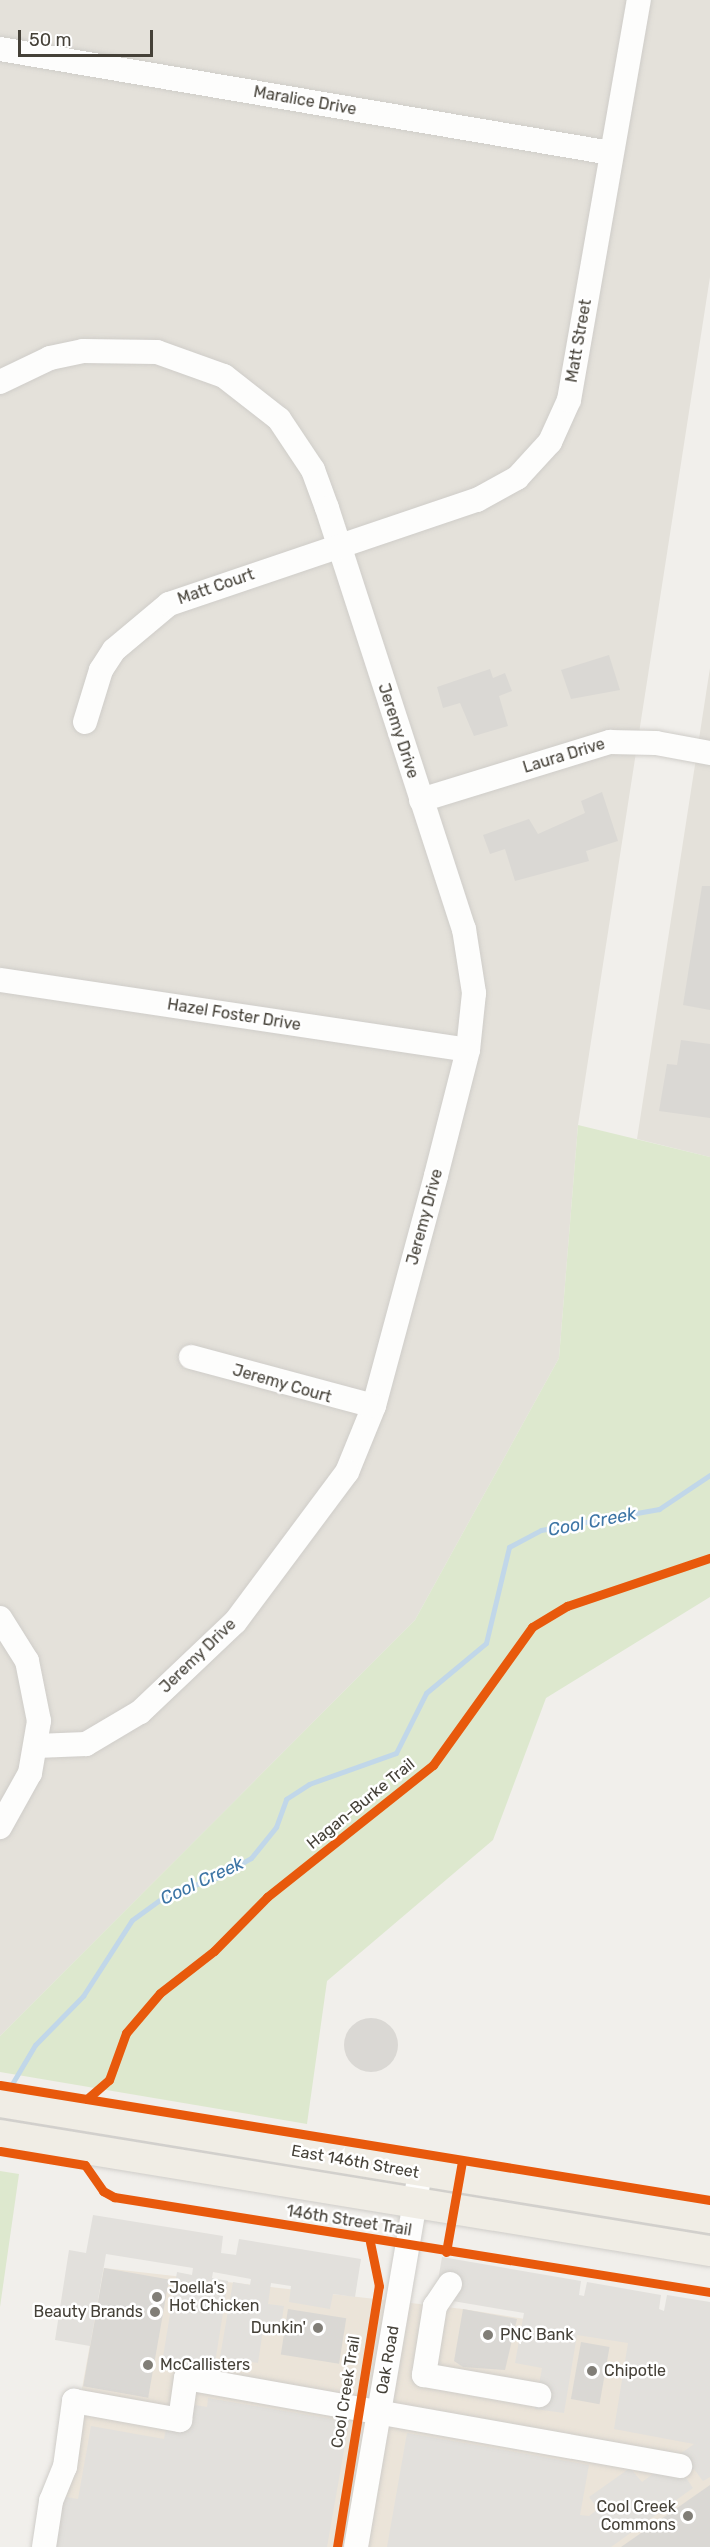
<!DOCTYPE html>
<html>
<head>
<meta charset="utf-8">
<style>
	body { margin:0 }
	#map { position:relative; width:710px; height:2547px; overflow:hidden; background:#f1efeb; font-family:Rubik,sans-serif }
	div>[style] { position:absolute }
	.residential>* { inset:0; background:#e4e1da }
	.commercial>* { inset:0; background:#ebe4d9 }
	.green>* { inset:0; background:#dde8ce }
	.parking>* { inset:0; background:#e2e0dc }
	.stream>* { height:5px; margin:-2.5px; padding:0 2.5px; transform-origin:2.5px; border-radius:2.5px; background:#c1d7e9 }
	.building>* { inset:0; background:#dad8d4; transform-origin:0 0 }
	.round { border-radius:50% }
	.roads { filter:drop-shadow(0 0 2px #cfcdc9) drop-shadow(0 0 2px #cfcdc9) }
	.minor>* { height:24px; margin:-12px; padding:0 12px; transform-origin:12px; border-radius:12px; background:#fdfdfc }
	.major>* { height:30px; margin:-15px; padding:0 15px; transform-origin:15px; border-radius:15px; background:#f0ede5 }
	.cycleway>* { height:9px; margin:-4.5px; padding:0 4.5px; transform-origin:4.5px; border-radius:4.5px; background:#e8590c }
	.dots>* { width:16px; height:16px; translate:-50% -50%; box-sizing:border-box; border:3px solid #fff; border-radius:50% }
	span { translate:-50% -50%; white-space:nowrap; text-align:center; line-height:1.15; -webkit-text-stroke:5px #fff; paint-order:stroke }
	.street-label { font-size:16px; color:#454138 }
	.poi-label { font-size:16px; color:#454138 }
	.left { translate:0 -50%; text-align:left }
	.right { translate:-100% -50%; text-align:right }
	.water-label { font-size:18px; color:#3d75a5; font-style:italic }
	.scale { position:absolute; left:18px; top:30px; width:135px; height:27px; box-sizing:border-box; border:3px solid #454138; border-top:0; padding-left:8px; font-size:18px; line-height:21px; white-space:nowrap; color:#454138; -webkit-text-stroke:4px #fff; paint-order:stroke }
</style>
</head>
<body>
<div id="map">
	<div class="residential">
		<div style="clip-path:polygon(0 0,710px 0,710px 277px,578px 1125px,559px 1358px,415px 1620px,0 2036px)"></div>
		<div style="clip-path:polygon(710px 668px,710px 1157px,637px 1139px)"></div>
	</div>
	<div class="commercial">
		<div style="clip-path:polygon(104px 2268px,463px 2309px,710px 2349px,710px 2547px,53px 2547px)"></div>
	</div>
	<div class="green">
		<div style="clip-path:polygon(578px 1125px,710px 1157px,710px 1597px,546px 1698px,493px 1840px,327px 1981px,307px 2124px,0 2072px,0 2036px,415px 1620px,559px 1358px)"></div>
		<div style="clip-path:polygon(0 2171px,19px 2174px,0 2307px)"></div>
	</div>
	<div class="parking">
		<div style="clip-path:polygon(93px 2215px,223px 2236px,221px 2253px,236px 2255px,239px 2239px,361px 2259px,355px 2297px,333px 2294px,330px 2309px,289px 2302px,291px 2286px,271px 2283px,268px 2304px,284px 2306px,280px 2332px,263px 2330px,258px 2363px,220px 2357px,233px 2282px,250px 2285px,251px 2279px,213px 2272px,212px 2278px,228px 2281px,215px 2363px,200px 2361px,197px 2375px,161px 2369px,177px 2272px,192px 2275px,193px 2268px,106px 2254px,90px 2346px,55px 2340px,69px 2250px,86px 2253px)"></div>
		<div style="clip-path:polygon(442px 2257px,581px 2281px,579px 2295px,584px 2296px,587px 2282px,661px 2295px,659px 2309px,664px 2311px,667px 2295px,710px 2302px,710px 2477px,703px 2481px,694px 2469px,684px 2475px,693px 2488px,611px 2547px,387px 2547px,407px 2433px,589px 2465px,580px 2515px,589px 2516px,598px 2509px,589px 2497px,630px 2468px,642px 2482px,694px 2444px,614px 2429px,628px 2343px,577px 2335px,564px 2413px,535px 2409px,542px 2368px,515px 2363px,524px 2313px,435px 2298px)"></div>
		<div style="clip-path:polygon(208px 2398px,349px 2422px,327px 2547px,33px 2547px,42px 2493px,78px 2499px,91px 2426px,164px 2439px,171px 2401px,207px 2407px)"></div>
	</div>
	<div class="stream">
		<div style="left:6px;top:2094px;width:57px;rotate:-59.4deg"></div>
		<div style="left:35px;top:2045px;width:69px;rotate:-45.6deg"></div>
		<div style="left:83px;top:1996px;width:90px;rotate:-57.2deg"></div>
		<div style="left:132px;top:1920px;width:46px;rotate:-36.1deg"></div>
		<div style="left:169px;top:1893px;width:49px;rotate:-17.7deg"></div>
		<div style="left:216px;top:1878px;width:40px;rotate:-29.7deg"></div>
		<div style="left:251px;top:1858px;width:40px;rotate:-51deg"></div>
		<div style="left:276px;top:1827px;width:30px;rotate:-70deg"></div>
		<div style="left:286px;top:1799px;width:27px;rotate:-33deg"></div>
		<div style="left:309px;top:1784px;width:92px;rotate:-19.6deg"></div>
		<div style="left:396px;top:1753px;width:67px;rotate:-63.4deg"></div>
		<div style="left:426px;top:1693px;width:78px;rotate:-39.8deg"></div>
		<div style="left:486px;top:1643px;width:99px;rotate:-76.5deg"></div>
		<div style="left:509px;top:1547px;width:36px;rotate:-28deg"></div>
		<div style="left:541px;top:1530px;width:120px;rotate:-10.1deg"></div>
		<div style="left:659px;top:1509px;width:61px;rotate:-33.7deg"></div>
	</div>
	<div class="building">
		<div style="clip-path:polygon(609px 655px,620px 690px,571px 699px,561px 670px)"></div>
		<div style="clip-path:polygon(490px 669px,493px 678px,505px 673px,512px 691px,499px 696px,508px 726px,474px 736px,460px 703px,443px 708px,437px 687px)"></div>
		<div style="clip-path:polygon(602px 792px,618px 841px,586px 851px,589px 861px,515px 881px,505px 849px,490px 854px,483px 835px,529px 819px,538px 834px,585px 813px,581px 801px)"></div>
		<div style="clip-path:polygon(702px 886px,710px 886px,710px 1010px,683px 1005px)"></div>
		<div style="clip-path:polygon(681px 1040px,710px 1044px,710px 1118px,659px 1111px,667px 1064px,677px 1065px)"></div>
		<div class="round" style="left:344px;top:2018px;width:54px;height:54px"></div>
		<div style="left:104px;top:2268px;width:66px;height:120px;rotate:10deg"></div>
		<div style="left:288px;top:2309px;width:59px;height:46px;rotate:9deg"></div>
		<div style="clip-path:polygon(463px 2309px,517px 2319px,505px 2370px,463px 2367px,454px 2361px)"></div>
		<div style="left:581px;top:2342px;width:29px;height:58px;rotate:10deg"></div>
		<div style="clip-path:polygon(710px 2485px,710px 2547px,621px 2547px)"></div>
	</div>
	<div class="roads">
		<div class="minor">
			<div style="left:0;top:49px;width:620px;rotate:9.66deg"></div>
			<div style="left:0;top:382px;width:55px;rotate:-25.6deg"></div>
			<div style="left:50px;top:358px;width:34px;rotate:-12deg"></div>
			<div style="left:83px;top:351px;width:74px;rotate:0.8deg"></div>
			<div style="left:157px;top:352px;width:71px;rotate:19.7deg"></div>
			<div style="left:224px;top:376px;width:70px;rotate:38deg"></div>
			<div style="left:279px;top:419px;width:61px;rotate:56.3deg"></div>
			<div style="left:313px;top:470px;width:40px;rotate:69.8deg"></div>
			<div style="left:327px;top:508px;width:443px;rotate:72deg"></div>
			<div style="left:464px;top:929px;width:65px;rotate:81.1deg"></div>
			<div style="left:474px;top:993px;width:57px;rotate:96deg"></div>
			<div style="left:468px;top:1050px;width:130px;rotate:104.3deg"></div>
			<div style="left:436px;top:1176px;width:238px;rotate:105.1deg"></div>
			<div style="left:374px;top:1406px;width:71px;rotate:112.2deg"></div>
			<div style="left:347px;top:1472px;width:187px;rotate:126.7deg"></div>
			<div style="left:235px;top:1622px;width:131px;rotate:136.5deg"></div>
			<div style="left:140px;top:1712px;width:63px;rotate:149.3deg"></div>
			<div style="left:86px;top:1744px;width:50px;rotate:177.7deg"></div>
			<div style="left:85px;top:722px;width:54px;rotate:-72.9deg"></div>
			<div style="left:101px;top:670px;width:24px;rotate:-57deg"></div>
			<div style="left:114px;top:650px;width:72px;rotate:-39.9deg"></div>
			<div style="left:169px;top:604px;width:325px;rotate:-18.7deg"></div>
			<div style="left:477px;top:500px;width:46px;rotate:-28.8deg"></div>
			<div style="left:517px;top:478px;width:49px;rotate:-47.5deg"></div>
			<div style="left:550px;top:442px;width:46px;rotate:-65.7deg"></div>
			<div style="left:569px;top:400px;width:406px;rotate:-80.1deg"></div>
			<div style="left:421px;top:800px;width:198px;rotate:-17.1deg"></div>
			<div style="left:610px;top:742px;width:46px;rotate:1.2deg"></div>
			<div style="left:656px;top:743px;width:55px;rotate:10.5deg"></div>
			<div style="left:0;top:980px;width:473px;rotate:8.5deg"></div>
			<div style="left:191px;top:1357px;width:189px;rotate:15deg"></div>
			<div style="left:0;top:1618px;width:51px;rotate:57.9deg"></div>
			<div style="left:27px;top:1661px;width:61px;rotate:78.7deg"></div>
			<div style="left:39px;top:1721px;width:53px;rotate:99.8deg"></div>
			<div style="left:30px;top:1773px;width:62px;rotate:119.1deg"></div>
			<div style="left:450px;top:2284px;width:27px;rotate:124deg"></div>
			<div style="left:435px;top:2306px;width:70px;rotate:99.1deg"></div>
			<div style="left:424px;top:2375px;width:117px;rotate:9.9deg"></div>
			<div style="left:44px;top:2547px;width:47px;rotate:-81.3deg"></div>
			<div style="left:51px;top:2501px;width:37px;rotate:-68deg"></div>
			<div style="left:65px;top:2467px;width:67px;rotate:-82.2deg"></div>
			<div style="left:74px;top:2401px;width:108px;rotate:10.2deg"></div>
			<div style="left:180px;top:2420px;width:42px;rotate:-81.9deg"></div>
			<div style="left:186px;top:2378px;width:502px;rotate:10.1deg"></div>
			<div style="left:356px;top:2547px;width:379px;rotate:-80.3deg"></div>
		</div>
		<div class="major">
			<div style="left:0;top:2102px;width:719px;rotate:9.28deg"></div>
			<div style="left:0;top:2135px;width:719px;rotate:9.28deg"></div>
		</div>
	</div>
	<div class="cycleway">
		<div style="left:0;top:2085px;width:719px;rotate:9.2deg"></div>
		<div style="left:87px;top:2099px;width:29px;rotate:-41deg"></div>
		<div style="left:109px;top:2080px;width:50px;rotate:-70.1deg"></div>
		<div style="left:126px;top:2033px;width:52px;rotate:-49.6deg"></div>
		<div style="left:160px;top:1993px;width:68px;rotate:-37.9deg"></div>
		<div style="left:214px;top:1951px;width:76px;rotate:-45.5deg"></div>
		<div style="left:267px;top:1897px;width:212px;rotate:-38.5deg"></div>
		<div style="left:433px;top:1765px;width:170px;rotate:-54.3deg"></div>
		<div style="left:532px;top:1627px;width:41px;rotate:-31deg"></div>
		<div style="left:567px;top:1606px;width:151px;rotate:-18.6deg"></div>
		<div style="left:0;top:2151px;width:86px;rotate:9.4deg"></div>
		<div style="left:85px;top:2165px;width:32px;rotate:55deg"></div>
		<div style="left:103px;top:2191px;width:13px;rotate:29deg"></div>
		<div style="left:114px;top:2197px;width:604px;rotate:9.06deg"></div>
		<div style="left:446px;top:2252px;width:92px;rotate:-80deg"></div>
		<div style="left:337px;top:2547px;width:264px;rotate:-80.9deg"></div>
		<div style="left:379px;top:2286px;width:45px;rotate:-101.6deg"></div>
	</div>
	<div class="dots">
		<div style="left:157px;top:2297px;background:#817e77"></div>
		<div style="left:155px;top:2312px;background:#817e77"></div>
		<div style="left:318px;top:2328px;background:#817e77"></div>
		<div style="left:488px;top:2335px;background:#817e77"></div>
		<div style="left:148px;top:2365px;background:#817e77"></div>
		<div style="left:592px;top:2371px;background:#817e77"></div>
		<div style="left:688px;top:2516px;background:#817e77"></div>
	</div>
	<div class="street-label">
		<span style="left:305px;top:101px;rotate:10deg">Maralice Drive</span>
		<span style="left:579px;top:341px;rotate:-80deg">Matt Street</span>
		<span style="left:216px;top:587px;rotate:-19deg">Matt Court</span>
		<span style="left:398px;top:731px;rotate:72deg">Jeremy Drive</span>
		<span style="left:564px;top:756px;rotate:-17deg">Laura Drive</span>
		<span style="left:234px;top:1015px;rotate:9deg">Hazel Foster Drive</span>
		<span style="left:425px;top:1217px;rotate:-75deg">Jeremy Drive</span>
		<span style="left:282px;top:1384px;rotate:16deg">Jeremy Court</span>
		<span style="left:198px;top:1656px;rotate:-44deg">Jeremy Drive</span>
		<span style="left:361px;top:1804px;rotate:-39deg">Hagan-Burke Trail</span>
		<span style="left:355px;top:2162px;rotate:10deg">East 146th Street</span>
		<span style="left:349px;top:2221px;rotate:9deg">146th Street Trail</span>
		<span style="left:388px;top:2360px;rotate:-80deg">Oak Road</span>
		<span style="left:346px;top:2392px;rotate:-81deg">Cool Creek Trail</span>
	</div>
	<div class="poi-label">
		<span class="left" style="left:169px;top:2297px">Joella's<br>Hot Chicken</span>
		<span class="right" style="left:143px;top:2312px">Beauty Brands</span>
		<span class="right" style="left:306px;top:2328px">Dunkin'</span>
		<span class="left" style="left:500px;top:2335px">PNC Bank</span>
		<span class="left" style="left:160px;top:2365px">McCallisters</span>
		<span class="left" style="left:604px;top:2371px">Chipotle</span>
		<span class="right" style="left:676px;top:2516px">Cool Creek<br>Commons</span>
	</div>
	<div class="water-label">
		<span style="left:592px;top:1522px;rotate:-11deg">Cool Creek</span>
		<span style="left:202px;top:1881px;rotate:-25deg">Cool Creek</span>
	</div>
	<div class="scale">50 m</div>
</div>
</body>
</html>
